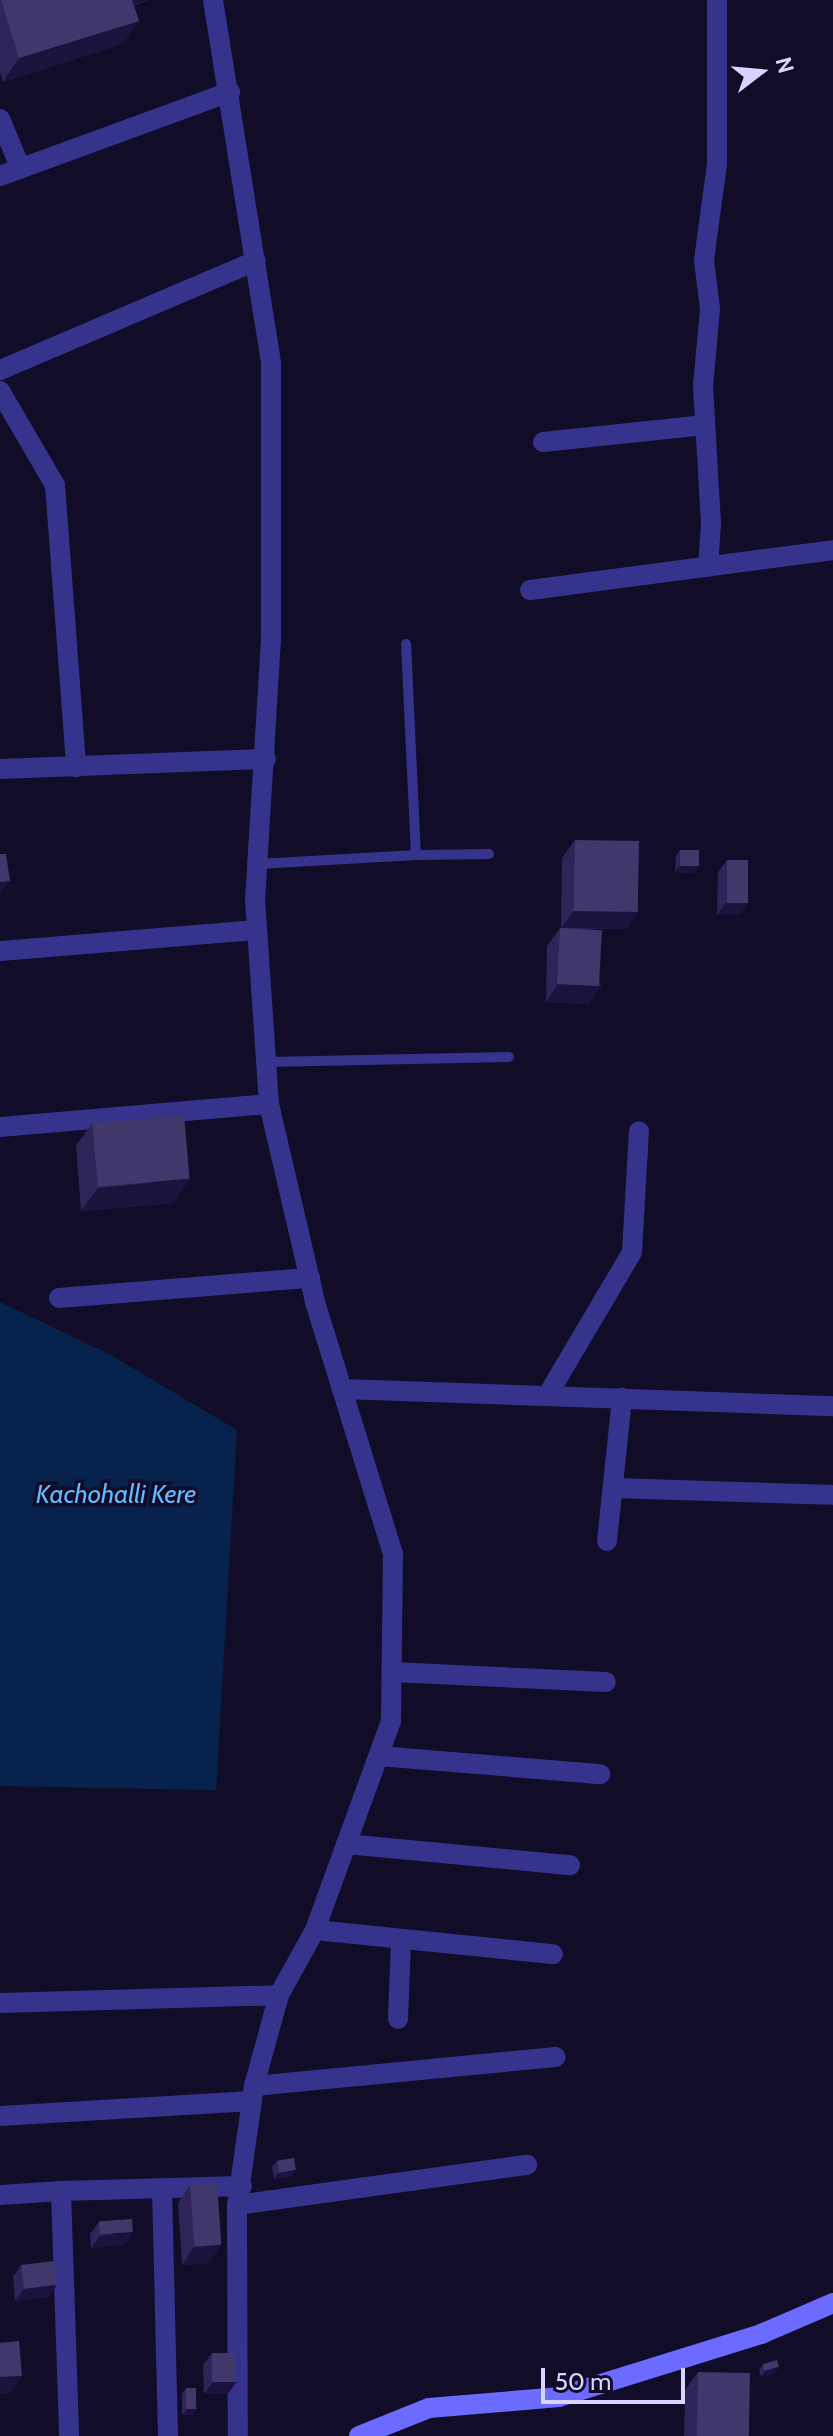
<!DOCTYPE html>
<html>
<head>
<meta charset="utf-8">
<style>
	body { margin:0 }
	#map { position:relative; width:833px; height:2436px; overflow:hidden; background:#110d28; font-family:Cabin,sans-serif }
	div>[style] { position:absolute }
	.water>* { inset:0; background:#07224d }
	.service>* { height:10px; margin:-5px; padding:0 5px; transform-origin:5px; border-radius:5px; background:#35338c }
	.minor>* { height:20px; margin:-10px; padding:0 10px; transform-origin:10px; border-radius:10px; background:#35338c }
	.tertiary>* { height:20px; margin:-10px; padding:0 10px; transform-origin:10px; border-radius:10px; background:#35338c }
	.secondary>* { height:20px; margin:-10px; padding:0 10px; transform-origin:10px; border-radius:10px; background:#6c6bff }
	.wall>* { inset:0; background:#2e2458 }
	.shaded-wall>* { inset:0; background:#1b133d }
	.building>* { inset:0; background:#40376a; transform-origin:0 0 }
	span { translate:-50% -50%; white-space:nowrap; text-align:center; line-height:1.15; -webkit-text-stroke:7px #110d28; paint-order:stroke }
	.water-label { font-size:26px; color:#62b9ff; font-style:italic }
	.north { position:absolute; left:721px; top:32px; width:80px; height:80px; -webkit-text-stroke:6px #110d28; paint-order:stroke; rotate:74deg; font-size:22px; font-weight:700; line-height:32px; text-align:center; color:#d8d4ff }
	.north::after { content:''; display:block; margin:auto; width:28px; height:36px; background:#d8d4ff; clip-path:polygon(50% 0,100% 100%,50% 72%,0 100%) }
	.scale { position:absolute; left:541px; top:2368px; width:144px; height:36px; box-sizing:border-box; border:4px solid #d8d4ff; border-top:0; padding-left:10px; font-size:24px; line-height:28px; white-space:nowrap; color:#d8d4ff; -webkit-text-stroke:6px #110d28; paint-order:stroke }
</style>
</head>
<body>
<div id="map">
	<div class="water">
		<div style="clip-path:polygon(0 1302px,111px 1355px,237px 1430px,216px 1790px,0 1786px)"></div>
	</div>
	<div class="service">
		<div style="left:406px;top:644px;width:211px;rotate:87.3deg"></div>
		<div style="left:416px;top:855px;width:73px;rotate:-0.8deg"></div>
		<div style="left:258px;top:864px;width:158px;rotate:-3.3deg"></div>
		<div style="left:266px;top:1062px;width:243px;rotate:-1.2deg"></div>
	</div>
	<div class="minor">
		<div style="left:0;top:119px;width:54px;rotate:67.2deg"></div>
		<div style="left:0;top:176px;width:245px;rotate:-20.1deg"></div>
		<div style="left:0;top:370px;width:278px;rotate:-23.1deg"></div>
		<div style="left:0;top:391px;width:109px;rotate:59.7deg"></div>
		<div style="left:55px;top:485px;width:283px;rotate:85.7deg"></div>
		<div style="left:543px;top:442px;width:163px;rotate:-6deg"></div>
		<div style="left:708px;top:567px;width:43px;rotate:-86deg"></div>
		<div style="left:711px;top:524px;width:138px;rotate:-93.3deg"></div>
		<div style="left:703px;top:386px;width:77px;rotate:-84.8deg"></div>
		<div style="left:710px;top:309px;width:49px;rotate:-97deg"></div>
		<div style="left:704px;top:260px;width:97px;rotate:-82.3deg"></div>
		<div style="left:717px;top:164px;width:164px;rotate:-90deg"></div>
		<div style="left:530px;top:590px;width:306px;rotate:-7.5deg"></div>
		<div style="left:0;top:769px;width:266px;rotate:-2.2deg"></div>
		<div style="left:0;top:951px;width:258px;rotate:-4.7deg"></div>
		<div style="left:0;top:1127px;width:270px;rotate:-4.9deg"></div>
		<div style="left:59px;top:1298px;width:252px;rotate:-4.6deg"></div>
		<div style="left:342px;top:1389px;width:491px;rotate:2deg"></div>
		<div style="left:547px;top:1396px;width:167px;rotate:-59.4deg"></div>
		<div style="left:632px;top:1252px;width:121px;rotate:-86.7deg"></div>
		<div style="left:614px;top:1488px;width:219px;rotate:1.8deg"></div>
		<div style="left:607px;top:1541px;width:144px;rotate:-84deg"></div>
		<div style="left:392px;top:1672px;width:214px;rotate:2.7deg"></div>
		<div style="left:379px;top:1756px;width:222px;rotate:4.7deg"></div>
		<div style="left:346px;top:1844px;width:225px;rotate:5.4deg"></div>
		<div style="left:315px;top:1930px;width:239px;rotate:5.8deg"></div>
		<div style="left:0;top:2003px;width:279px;rotate:-1.6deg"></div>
		<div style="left:398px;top:2019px;width:79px;rotate:-87.8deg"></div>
		<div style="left:254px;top:2086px;width:303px;rotate:-5.5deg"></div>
		<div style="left:0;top:2116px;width:252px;rotate:-3.4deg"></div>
		<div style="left:162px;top:2189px;width:247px;rotate:88.6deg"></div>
		<div style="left:61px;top:2191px;width:181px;rotate:-1.6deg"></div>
		<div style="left:0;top:2195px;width:61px;rotate:-3.8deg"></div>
		<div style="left:61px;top:2191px;width:245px;rotate:88.1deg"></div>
		<div style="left:237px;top:2205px;width:293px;rotate:-7.9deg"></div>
	</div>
	<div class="tertiary">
		<div style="left:213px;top:0;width:368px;rotate:80.9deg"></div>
		<div style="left:271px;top:363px;width:276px;rotate:90deg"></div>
		<div style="left:271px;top:639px;width:260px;rotate:93.5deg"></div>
		<div style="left:255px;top:899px;width:205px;rotate:86.1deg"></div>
		<div style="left:269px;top:1104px;width:203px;rotate:76.9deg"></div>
		<div style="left:315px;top:1302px;width:264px;rotate:72.8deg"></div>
		<div style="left:393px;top:1554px;width:167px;rotate:90.7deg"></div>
		<div style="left:391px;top:1721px;width:222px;rotate:110deg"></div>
		<div style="left:315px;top:1930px;width:74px;rotate:119deg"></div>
		<div style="left:279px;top:1995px;width:94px;rotate:105.4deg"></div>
		<div style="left:254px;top:2086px;width:120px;rotate:98.1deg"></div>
		<div style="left:237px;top:2205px;width:231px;rotate:89.8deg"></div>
	</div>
	<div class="secondary">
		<div style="left:359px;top:2436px;width:75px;rotate:-21.8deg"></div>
		<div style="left:429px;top:2408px;width:130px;rotate:-4.8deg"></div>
		<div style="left:559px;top:2397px;width:212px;rotate:-17.3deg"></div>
		<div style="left:761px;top:2334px;width:78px;rotate:-23.3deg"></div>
	</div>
	<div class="wall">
		<div style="clip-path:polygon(0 0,149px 0,134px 6px,139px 21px,122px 44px,3px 82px,0 72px)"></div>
		<div style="clip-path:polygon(575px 840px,638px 911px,626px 929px,572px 929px,601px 986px,588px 1004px,546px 1002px,547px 946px,560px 928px,561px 928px,562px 858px)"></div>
		<div style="clip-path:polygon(680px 850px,698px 866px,694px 873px,675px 872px,676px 856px)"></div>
		<div style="clip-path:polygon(727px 860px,747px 903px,739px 915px,717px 915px,718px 872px)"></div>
		<div style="clip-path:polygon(92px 1123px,174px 1203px,81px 1211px,76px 1146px)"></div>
		<div style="clip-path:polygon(277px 2161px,292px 2176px,274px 2179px,272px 2167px)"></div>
		<div style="clip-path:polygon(190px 2185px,209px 2263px,182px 2265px,178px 2203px)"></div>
		<div style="clip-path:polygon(99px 2222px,125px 2244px,91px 2248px,90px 2234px)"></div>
		<div style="clip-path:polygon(21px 2265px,49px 2297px,15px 2301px,13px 2277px)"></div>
		<div style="clip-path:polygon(212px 2353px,228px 2394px,204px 2394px,203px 2365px)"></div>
		<div style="clip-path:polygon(763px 2364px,775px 2373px,761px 2377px,759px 2370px)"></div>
		<div style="clip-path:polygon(698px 2372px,749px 2436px,684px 2436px,685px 2390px)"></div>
		<div style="clip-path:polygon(186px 2388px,197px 2409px,192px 2415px,182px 2415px,182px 2394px)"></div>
	</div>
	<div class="shaded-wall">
		<div style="clip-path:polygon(121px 0,149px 0,113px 12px)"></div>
		<div style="clip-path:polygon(139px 21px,122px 44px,3px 82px,19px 58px)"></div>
		<div style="clip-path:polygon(680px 866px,698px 866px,694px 873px,675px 872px)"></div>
		<div style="clip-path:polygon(10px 881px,1px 893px,0 893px,0 882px)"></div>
		<div style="clip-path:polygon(726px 903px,747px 903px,739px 915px,717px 915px)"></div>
		<div style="clip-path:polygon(574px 911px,638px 911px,626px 929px,561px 928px)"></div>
		<div style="clip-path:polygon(558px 984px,601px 986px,588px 1004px,546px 1002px)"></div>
		<div style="clip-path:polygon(190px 1179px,174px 1203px,81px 1211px,98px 1188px)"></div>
		<div style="clip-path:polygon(296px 2170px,292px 2176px,274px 2179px,278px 2173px)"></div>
		<div style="clip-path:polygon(133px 2232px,125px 2244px,91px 2248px,100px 2236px)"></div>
		<div style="clip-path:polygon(221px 2245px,209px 2263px,182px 2265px,194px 2247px)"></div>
		<div style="clip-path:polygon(57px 2285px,49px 2297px,15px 2301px,24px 2289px)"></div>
		<div style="clip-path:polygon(779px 2367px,775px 2373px,761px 2377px,765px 2371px)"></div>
		<div style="clip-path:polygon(22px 2376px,9px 2394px,0 2394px,0 2377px)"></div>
		<div style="clip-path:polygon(237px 2381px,228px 2394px,204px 2394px,213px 2382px)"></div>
		<div style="clip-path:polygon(187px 2409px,197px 2409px,192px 2415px,182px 2415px)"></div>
	</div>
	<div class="building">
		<div style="clip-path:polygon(1px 0,132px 0,139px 21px,19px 58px)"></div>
		<div style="left:575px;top:840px;width:64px;height:71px;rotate:1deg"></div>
		<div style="left:680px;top:850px;width:19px;height:16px"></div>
		<div style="clip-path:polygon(0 854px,6px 854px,10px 881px,0 882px)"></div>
		<div style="left:727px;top:860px;width:21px;height:43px"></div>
		<div style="left:560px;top:928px;width:42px;height:56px;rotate:3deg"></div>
		<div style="left:184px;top:1115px;width:64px;height:92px;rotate:85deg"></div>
		<div style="left:294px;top:2158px;width:12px;height:17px;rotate:81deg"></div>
		<div style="left:217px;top:2183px;width:62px;height:27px;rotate:86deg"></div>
		<div style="left:132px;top:2219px;width:13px;height:33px;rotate:86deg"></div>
		<div style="left:54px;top:2261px;width:24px;height:33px;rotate:83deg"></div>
		<div style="clip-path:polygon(19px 2341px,22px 2376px,0 2377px,0 2343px)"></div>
		<div style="left:212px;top:2353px;width:24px;height:29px"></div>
		<div style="left:777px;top:2360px;width:7px;height:15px;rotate:74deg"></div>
		<div style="left:698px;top:2372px;width:52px;height:64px;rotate:1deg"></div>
		<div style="left:186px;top:2388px;width:10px;height:21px"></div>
	</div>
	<div class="water-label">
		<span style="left:116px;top:1495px">Kachohalli Kere</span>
	</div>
	<div class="north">N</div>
	<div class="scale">50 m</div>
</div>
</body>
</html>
